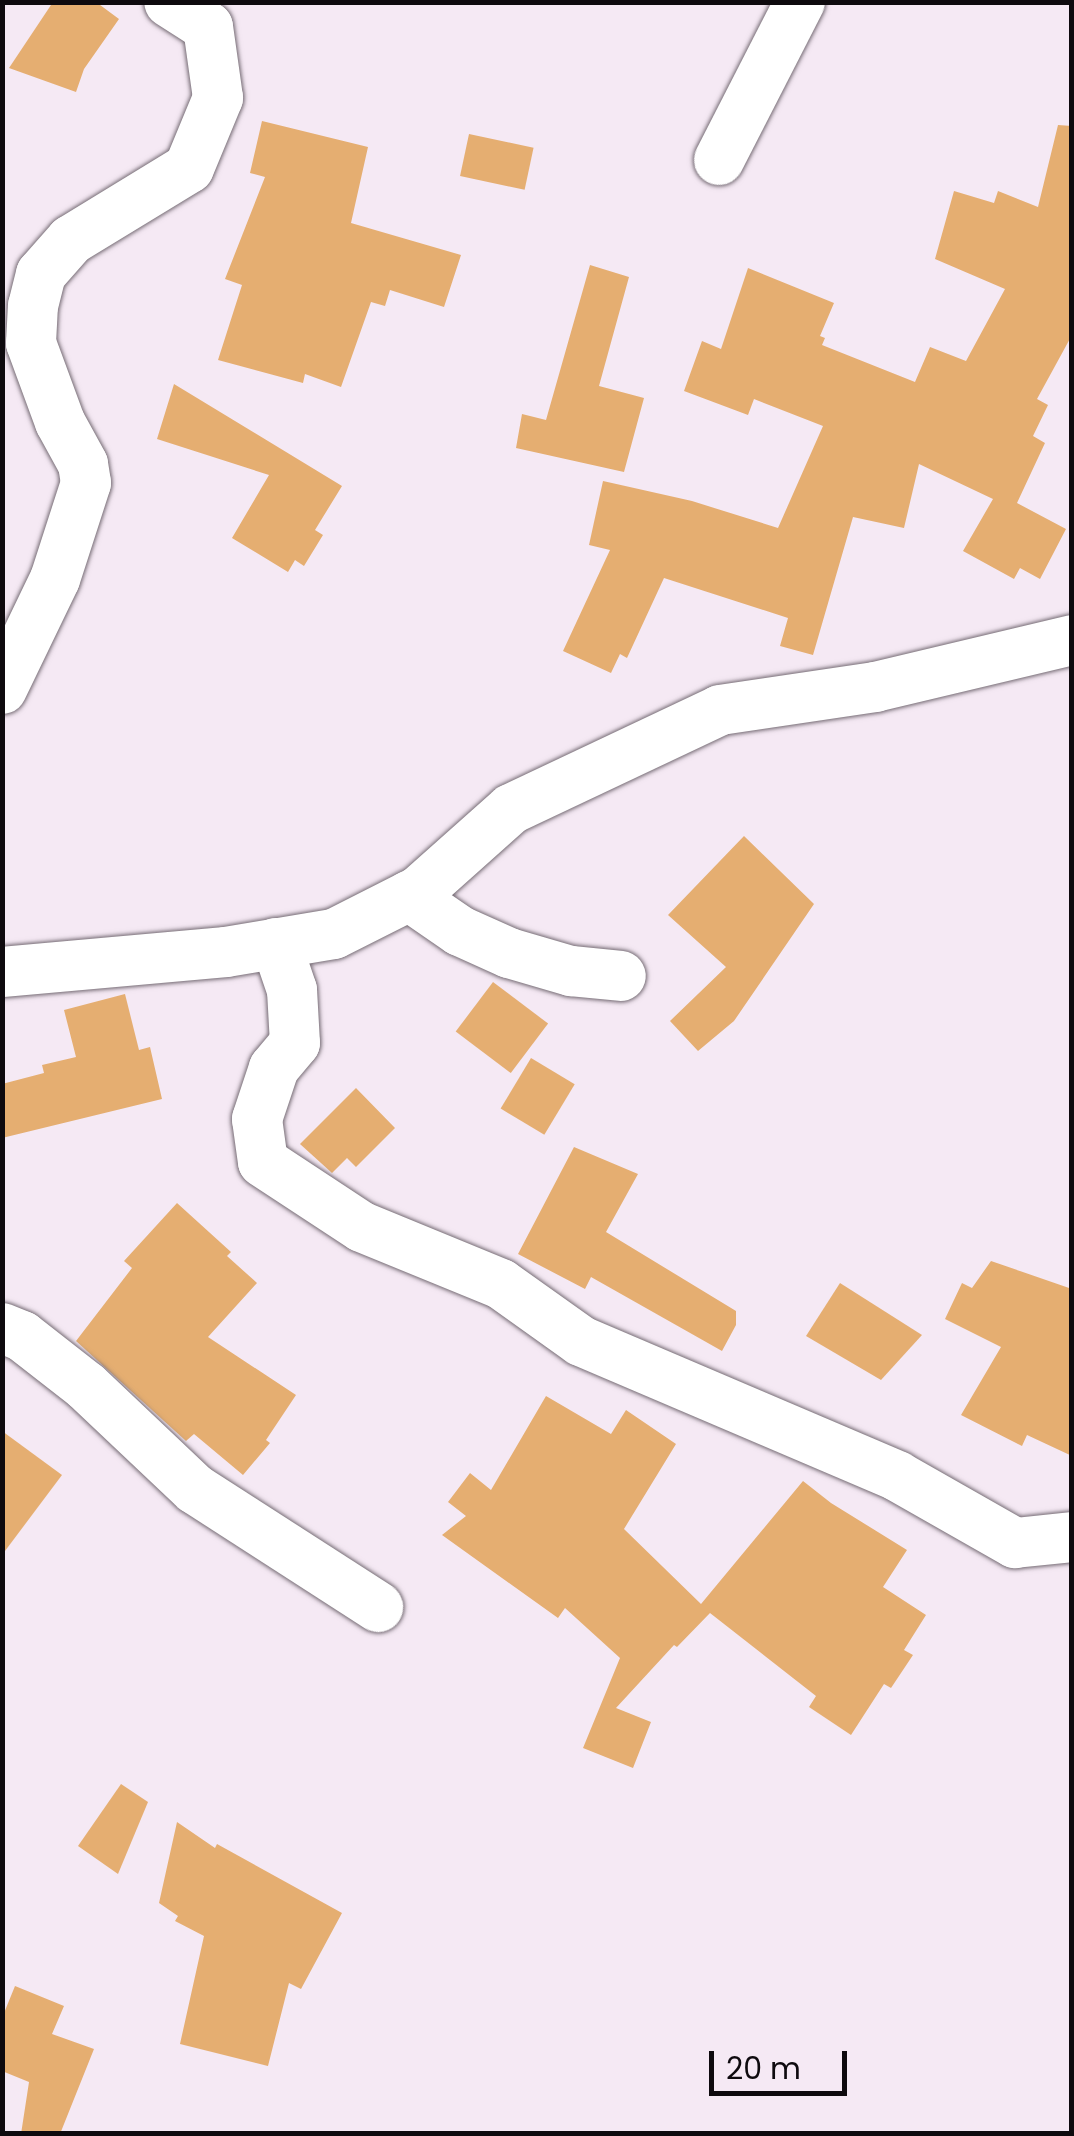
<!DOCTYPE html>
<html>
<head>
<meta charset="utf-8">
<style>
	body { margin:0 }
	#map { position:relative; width:1074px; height:2136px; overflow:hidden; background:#f5e9f4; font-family:Poppins,sans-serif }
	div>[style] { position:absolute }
	.building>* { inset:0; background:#e5ae71; transform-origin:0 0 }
	.roads { filter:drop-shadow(0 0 2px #766c75) drop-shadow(0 0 2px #766c75) }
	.minor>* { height:50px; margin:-25px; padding:0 25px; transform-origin:25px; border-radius:25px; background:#fff }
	span { translate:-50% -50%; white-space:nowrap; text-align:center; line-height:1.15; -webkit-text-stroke:10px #f5e9f4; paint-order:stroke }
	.frame { position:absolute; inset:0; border:5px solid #0e0a0e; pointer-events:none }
	.scale { position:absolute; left:709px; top:2051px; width:138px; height:45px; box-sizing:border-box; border:5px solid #0e0a0e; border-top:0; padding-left:12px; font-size:30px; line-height:35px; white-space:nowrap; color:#0e0a0e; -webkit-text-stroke:8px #f5e9f4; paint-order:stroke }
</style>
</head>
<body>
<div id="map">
	<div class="building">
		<div style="clip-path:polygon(53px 2px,96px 2px,119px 19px,84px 69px,76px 92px,9px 68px)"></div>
		<div style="clip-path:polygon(262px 121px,368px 147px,351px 223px,461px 255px,444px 307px,390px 290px,385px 306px,371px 302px,341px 387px,305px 374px,303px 383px,218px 360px,242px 285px,225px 279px,265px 177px,250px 173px)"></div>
		<div style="clip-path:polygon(1058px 125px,1072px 126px,1072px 335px,1037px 399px,1048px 405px,1033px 436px,1045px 443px,1017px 503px,1066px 529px,1040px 579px,1020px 568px,1014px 579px,963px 551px,993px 499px,919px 464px,904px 528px,853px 517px,813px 655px,780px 646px,788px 618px,664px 578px,627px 658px,620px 654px,611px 673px,563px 651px,610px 550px,589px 545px,603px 481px,692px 501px,778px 528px,823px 426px,754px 399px,748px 415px,684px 391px,702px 341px,721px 349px,748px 268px,834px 303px,820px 336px,825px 338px,822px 345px,915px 382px,930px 347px,966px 361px,1005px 289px,935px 259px,954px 191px,994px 203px,998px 191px,1038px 207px)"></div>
		<div style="left:469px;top:134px;width:66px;height:43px;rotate:12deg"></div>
		<div style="clip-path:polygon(590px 265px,629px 277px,599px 386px,644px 398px,624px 472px,516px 448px,522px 414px,546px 420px)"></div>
		<div style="clip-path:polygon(174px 384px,342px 486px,315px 530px,323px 535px,304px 566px,295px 560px,288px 572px,232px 538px,269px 475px,157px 439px)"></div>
		<div style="clip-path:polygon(744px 836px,814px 904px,734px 1021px,698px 1051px,670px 1021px,726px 967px,668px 915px)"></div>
		<div style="left:493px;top:982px;width:69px;height:62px;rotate:37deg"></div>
		<div style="clip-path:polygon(125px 994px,139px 1050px,150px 1047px,162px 1099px,2px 1138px,2px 1084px,44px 1073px,42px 1065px,76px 1057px,64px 1010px)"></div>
		<div style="left:531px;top:1058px;width:51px;height:59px;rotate:31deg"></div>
		<div style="clip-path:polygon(356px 1088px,395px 1128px,356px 1167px,347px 1158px,332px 1173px,300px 1144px)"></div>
		<div style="clip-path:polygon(574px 1147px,638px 1174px,606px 1232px,736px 1311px,736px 1325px,722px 1351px,591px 1277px,585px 1289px,518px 1254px)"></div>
		<div style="clip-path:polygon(177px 1203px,231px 1252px,227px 1256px,257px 1283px,208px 1337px,296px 1395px,266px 1440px,270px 1443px,243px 1475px,194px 1434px,186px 1441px,76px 1341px,132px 1268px,124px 1261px)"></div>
		<div style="clip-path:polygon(991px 1261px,1072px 1289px,1072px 1456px,1027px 1435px,1022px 1446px,961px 1415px,1001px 1347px,945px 1319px,962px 1283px,972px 1288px)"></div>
		<div style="clip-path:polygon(840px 1283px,922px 1335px,881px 1380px,806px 1336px)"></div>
		<div style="clip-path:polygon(546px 1396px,611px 1434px,626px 1410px,676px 1444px,624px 1529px,701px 1604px,803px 1481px,831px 1503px,907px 1550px,883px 1587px,926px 1615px,904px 1650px,913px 1655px,891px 1688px,884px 1684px,851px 1735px,809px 1707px,816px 1696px,710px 1613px,677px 1647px,674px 1645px,616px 1708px,651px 1722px,633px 1768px,583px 1748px,620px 1658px,565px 1608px,558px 1618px,442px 1535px,466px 1516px,448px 1502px,470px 1473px,491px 1490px)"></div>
		<div style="clip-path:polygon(2px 1431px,62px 1475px,2px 1555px)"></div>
		<div style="clip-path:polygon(121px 1784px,148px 1802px,118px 1874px,78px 1846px)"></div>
		<div style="clip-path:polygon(177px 1822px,215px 1848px,217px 1844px,342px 1913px,301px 1989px,289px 1983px,268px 2066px,180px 2044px,204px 1936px,175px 1921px,178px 1916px,159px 1903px)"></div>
		<div style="clip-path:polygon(15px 1986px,64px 2006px,52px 2034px,94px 2049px,60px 2134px,21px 2134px,29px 2082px,2px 2071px,2px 2018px)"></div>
	</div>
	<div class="roads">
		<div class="minor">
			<div style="left:719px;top:160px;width:178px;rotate:-62.9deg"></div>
			<div style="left:2px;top:689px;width:122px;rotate:-64.3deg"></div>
			<div style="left:55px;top:579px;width:101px;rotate:-72.1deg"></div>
			<div style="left:86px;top:483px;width:19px;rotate:-99deg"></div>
			<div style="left:83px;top:464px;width:48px;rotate:-118.7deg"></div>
			<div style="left:60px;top:422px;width:84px;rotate:-110.2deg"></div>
			<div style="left:31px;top:343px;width:37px;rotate:-87deg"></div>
			<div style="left:33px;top:306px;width:33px;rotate:-76deg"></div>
			<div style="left:41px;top:274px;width:45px;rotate:-48.6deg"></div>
			<div style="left:71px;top:240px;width:138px;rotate:-31.4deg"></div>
			<div style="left:189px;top:168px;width:76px;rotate:-67.5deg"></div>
			<div style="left:218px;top:98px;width:72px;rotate:-98deg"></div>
			<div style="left:208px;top:27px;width:46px;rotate:-147.3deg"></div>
			<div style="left:409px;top:896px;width:62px;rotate:34.5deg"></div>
			<div style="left:460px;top:931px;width:54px;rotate:24.2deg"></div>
			<div style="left:509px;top:953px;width:65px;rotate:16.2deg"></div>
			<div style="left:571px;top:971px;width:50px;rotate:5.7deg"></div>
			<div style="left:276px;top:943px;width:50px;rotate:71.2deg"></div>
			<div style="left:292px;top:990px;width:53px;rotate:86.8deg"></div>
			<div style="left:295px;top:1043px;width:33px;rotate:130deg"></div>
			<div style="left:274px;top:1068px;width:54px;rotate:108.4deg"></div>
			<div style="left:257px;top:1119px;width:43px;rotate:82.1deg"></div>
			<div style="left:263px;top:1162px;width:118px;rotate:33.3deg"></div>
			<div style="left:362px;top:1227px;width:150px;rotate:22.3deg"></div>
			<div style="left:501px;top:1284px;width:98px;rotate:35.5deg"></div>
			<div style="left:581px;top:1341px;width:344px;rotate:23.1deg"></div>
			<div style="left:897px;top:1476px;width:136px;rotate:29.6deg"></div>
			<div style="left:1015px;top:1543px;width:57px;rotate:-6deg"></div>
			<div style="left:2px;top:972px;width:225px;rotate:-5.1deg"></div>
			<div style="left:226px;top:952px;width:109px;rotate:-9.5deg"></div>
			<div style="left:334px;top:934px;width:95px;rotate:-26.8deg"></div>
			<div style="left:419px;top:891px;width:123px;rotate:-41.7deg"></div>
			<div style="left:511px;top:809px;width:231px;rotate:-25.3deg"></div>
			<div style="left:720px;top:710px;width:157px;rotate:-8.4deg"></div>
			<div style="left:875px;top:687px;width:203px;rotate:-13.4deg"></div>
			<div style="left:2px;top:1328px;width:22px;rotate:22deg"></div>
			<div style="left:22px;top:1336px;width:81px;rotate:38deg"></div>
			<div style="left:86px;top:1386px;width:150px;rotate:43.4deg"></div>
			<div style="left:195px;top:1489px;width:218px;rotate:32.8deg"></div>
		</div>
	</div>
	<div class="frame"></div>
	<div class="scale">20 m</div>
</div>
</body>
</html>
